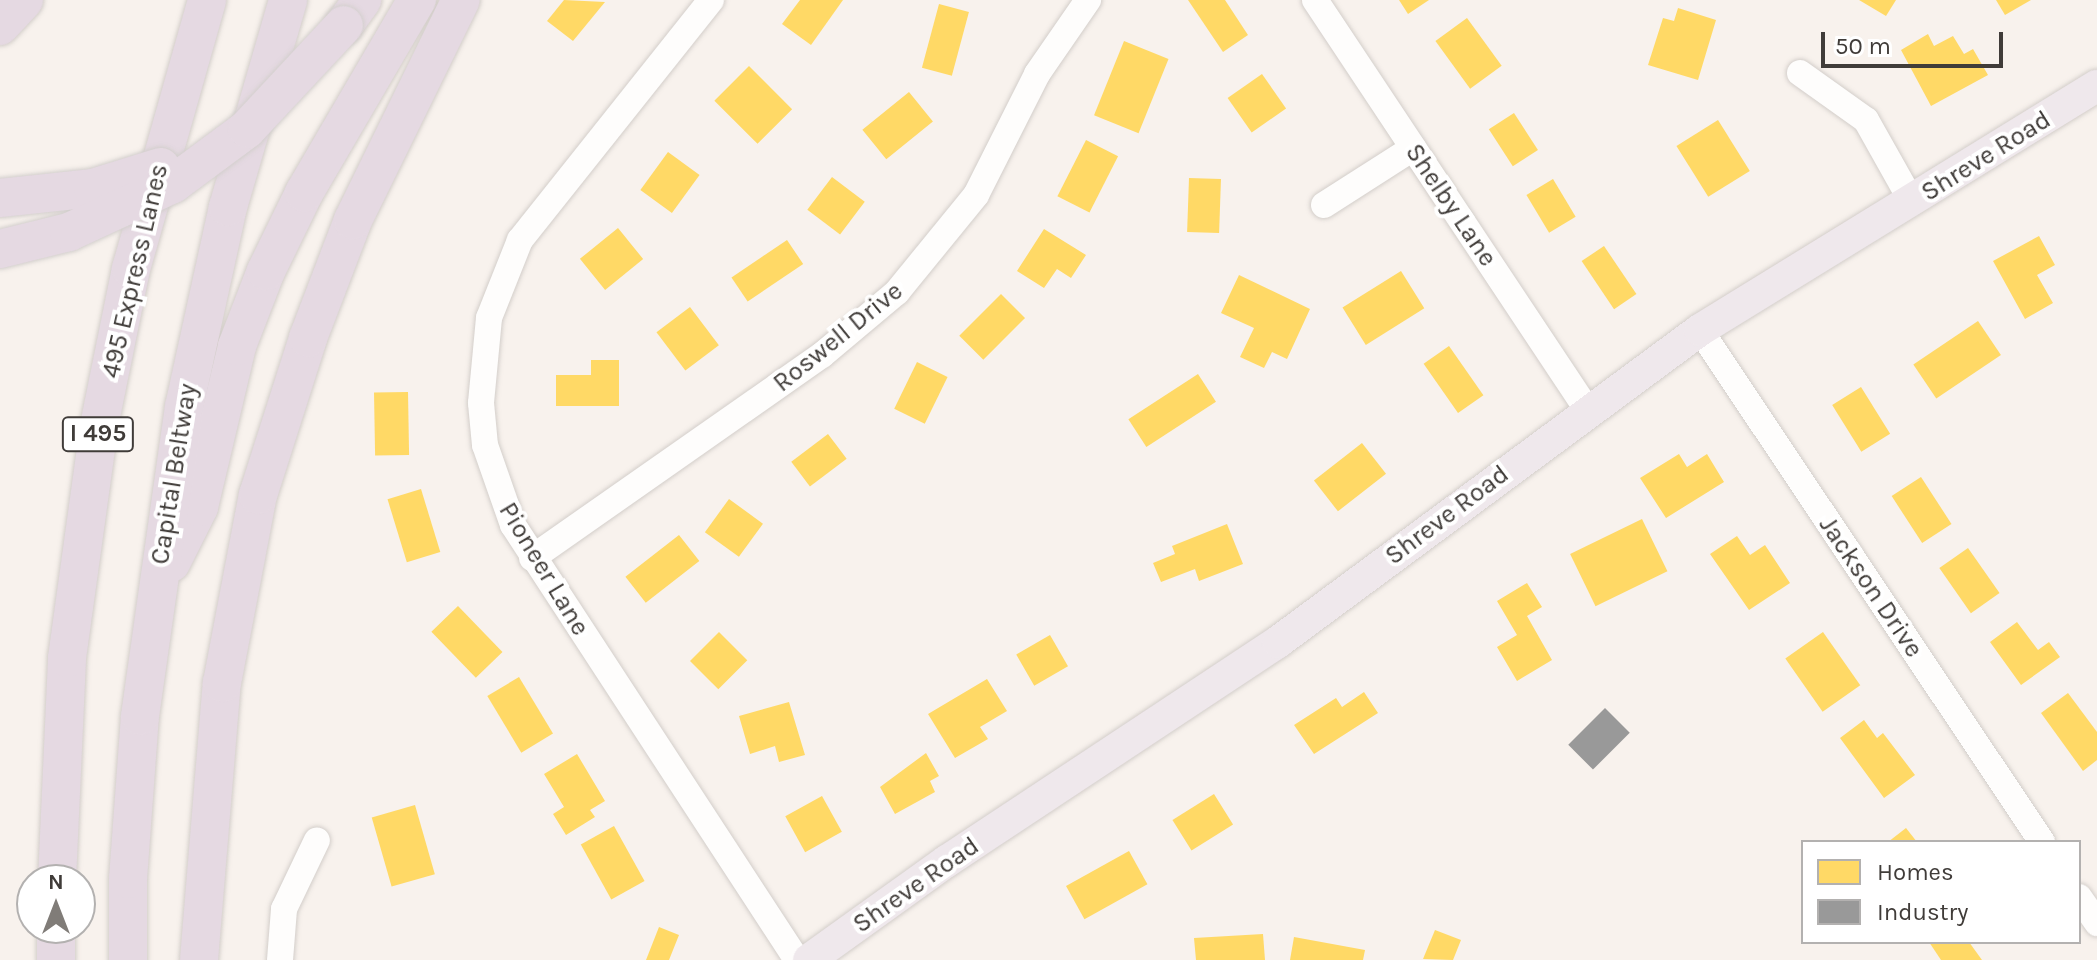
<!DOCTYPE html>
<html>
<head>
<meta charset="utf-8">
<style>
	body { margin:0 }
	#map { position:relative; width:2097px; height:960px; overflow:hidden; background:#f8f2ed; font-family:Karla,sans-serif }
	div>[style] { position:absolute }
	.homes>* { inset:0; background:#ffd966; transform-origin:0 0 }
	.industry>* { inset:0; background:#999; transform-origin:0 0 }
	.roads { filter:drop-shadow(0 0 2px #d3ceca) drop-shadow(0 0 2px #d3ceca) }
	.minor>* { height:26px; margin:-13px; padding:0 13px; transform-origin:13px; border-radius:13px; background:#fefdfc }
	.major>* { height:32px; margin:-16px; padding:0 16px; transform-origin:16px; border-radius:16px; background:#efe8ec }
	.highway>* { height:38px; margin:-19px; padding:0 19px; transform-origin:19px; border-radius:19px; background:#e5d9e2 }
	.bridges { filter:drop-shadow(0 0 2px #d3cfcd) drop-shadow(0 0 2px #d3cfcd) }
	.highway-bridge>* { height:38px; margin:-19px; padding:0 19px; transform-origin:19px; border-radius:19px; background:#e5d9e2 }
	span { translate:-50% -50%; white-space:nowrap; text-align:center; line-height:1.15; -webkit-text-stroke:8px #fff; paint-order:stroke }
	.shield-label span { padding:2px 6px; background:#fff; border:2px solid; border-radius:6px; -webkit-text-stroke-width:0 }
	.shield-label { font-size:24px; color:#403c39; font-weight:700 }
	.street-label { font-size:26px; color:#403c39 }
	.legend { position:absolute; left:1801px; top:840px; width:280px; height:104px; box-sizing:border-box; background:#fff; border:2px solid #b3b1b0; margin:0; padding:10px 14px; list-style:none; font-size:24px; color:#403c39 }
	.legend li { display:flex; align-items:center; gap:16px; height:40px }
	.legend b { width:40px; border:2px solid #b3b1b0 }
	.north { position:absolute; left:16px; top:864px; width:80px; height:80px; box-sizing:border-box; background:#fff; border:2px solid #b3b1b0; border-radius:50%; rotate:0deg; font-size:22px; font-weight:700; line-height:32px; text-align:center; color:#403c39 }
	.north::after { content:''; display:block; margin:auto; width:28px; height:36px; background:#807c78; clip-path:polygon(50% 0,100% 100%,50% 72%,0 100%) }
	.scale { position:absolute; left:1821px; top:32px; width:182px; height:36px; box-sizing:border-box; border:4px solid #403c39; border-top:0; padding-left:10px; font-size:24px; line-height:28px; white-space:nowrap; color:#403c39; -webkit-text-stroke:6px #fff; paint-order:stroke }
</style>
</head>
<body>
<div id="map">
	<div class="homes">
		<div style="clip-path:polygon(564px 0,605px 2px,573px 41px,547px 21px)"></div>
		<div style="clip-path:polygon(800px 0,843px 0,811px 45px,782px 24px)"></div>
		<div style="clip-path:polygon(1188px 0,1225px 0,1248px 35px,1223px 52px)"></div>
		<div style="clip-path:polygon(1399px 0,1429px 0,1408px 14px)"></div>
		<div style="clip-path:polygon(1859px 0,1896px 0,1886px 16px)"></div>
		<div style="clip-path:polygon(1996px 0,2031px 0,2005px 15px)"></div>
		<div style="left:939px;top:4px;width:31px;height:66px;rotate:15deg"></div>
		<div style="clip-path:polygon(1678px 8px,1716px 20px,1698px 80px,1648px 65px,1663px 18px,1674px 21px)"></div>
		<div style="left:1467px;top:18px;width:59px;height:39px;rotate:54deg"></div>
		<div style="clip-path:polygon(1928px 34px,1934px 46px,1953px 36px,1964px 54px,1973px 49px,1988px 75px,1931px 106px,1901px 50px)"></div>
		<div style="left:1124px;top:41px;width:48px;height:80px;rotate:22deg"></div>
		<div style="left:749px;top:66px;width:61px;height:49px;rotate:45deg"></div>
		<div style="left:1262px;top:74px;width:42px;height:42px;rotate:55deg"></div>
		<div style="left:909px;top:92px;width:38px;height:60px;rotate:51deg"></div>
		<div style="left:1514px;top:113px;width:44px;height:30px;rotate:57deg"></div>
		<div style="left:1718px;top:120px;width:60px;height:49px;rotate:58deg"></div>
		<div style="left:1086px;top:140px;width:36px;height:63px;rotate:27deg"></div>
		<div style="left:668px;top:152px;width:39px;height:47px;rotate:36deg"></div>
		<div style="left:832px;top:177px;width:41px;height:41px;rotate:37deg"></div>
		<div style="left:1189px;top:178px;width:32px;height:54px;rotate:2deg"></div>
		<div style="left:1553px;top:179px;width:44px;height:31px;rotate:59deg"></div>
		<div style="left:618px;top:228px;width:40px;height:49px;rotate:51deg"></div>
		<div style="clip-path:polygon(1044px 229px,1086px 255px,1071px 278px,1057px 269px,1044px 288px,1017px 271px)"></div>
		<div style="clip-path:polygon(2039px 236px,2055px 265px,2037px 275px,2053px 303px,2025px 319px,1993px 261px)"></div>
		<div style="left:787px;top:240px;width:29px;height:67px;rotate:56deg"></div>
		<div style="left:1604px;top:246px;width:58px;height:27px;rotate:56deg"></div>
		<div style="left:1401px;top:271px;width:44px;height:69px;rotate:58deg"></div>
		<div style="clip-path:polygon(1239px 275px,1310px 309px,1287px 359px,1272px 352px,1264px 368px,1240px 357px,1254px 328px,1221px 313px)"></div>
		<div style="left:1001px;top:294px;width:34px;height:59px;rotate:45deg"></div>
		<div style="left:690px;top:307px;width:48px;height:42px;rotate:53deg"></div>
		<div style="left:1978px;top:321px;width:41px;height:78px;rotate:56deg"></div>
		<div style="left:1449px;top:346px;width:60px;height:31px;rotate:55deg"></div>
		<div style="clip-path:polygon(591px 360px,619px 360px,619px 406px,556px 406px,556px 375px,591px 375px)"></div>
		<div style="left:917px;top:362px;width:34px;height:52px;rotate:26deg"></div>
		<div style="left:1198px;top:374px;width:33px;height:83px;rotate:57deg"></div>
		<div style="left:1861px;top:387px;width:55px;height:34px;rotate:58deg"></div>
		<div style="left:408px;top:392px;width:63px;height:34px;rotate:89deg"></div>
		<div style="left:828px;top:434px;width:31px;height:46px;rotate:53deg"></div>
		<div style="left:1362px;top:443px;width:39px;height:61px;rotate:52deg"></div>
		<div style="clip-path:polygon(1679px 454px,1687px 467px,1707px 454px,1724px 482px,1666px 518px,1640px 478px)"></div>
		<div style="left:1921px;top:477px;width:56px;height:35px;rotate:57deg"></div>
		<div style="left:421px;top:489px;width:66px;height:35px;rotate:73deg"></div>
		<div style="left:729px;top:499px;width:42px;height:41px;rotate:36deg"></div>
		<div style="left:1642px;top:519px;width:58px;height:80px;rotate:64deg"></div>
		<div style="clip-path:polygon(1227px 524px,1243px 564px,1199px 581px,1195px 569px,1161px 582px,1153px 563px,1175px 554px,1172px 546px)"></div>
		<div style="left:679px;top:535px;width:33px;height:68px;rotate:52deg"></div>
		<div style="clip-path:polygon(1737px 536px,1750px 555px,1765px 545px,1790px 583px,1749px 610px,1710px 554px)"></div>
		<div style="left:1968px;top:548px;width:55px;height:35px;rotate:55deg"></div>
		<div style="clip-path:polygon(1527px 583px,1542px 607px,1527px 616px,1552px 660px,1517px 681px,1497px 647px,1517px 635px,1497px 601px)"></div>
		<div style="left:458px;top:606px;width:64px;height:37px;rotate:46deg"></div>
		<div style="clip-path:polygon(2017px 622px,2038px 650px,2049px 642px,2060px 657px,2021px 685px,1990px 642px)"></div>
		<div style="left:719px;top:632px;width:40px;height:41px;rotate:45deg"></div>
		<div style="left:1823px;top:632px;width:65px;height:46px;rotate:55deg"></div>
		<div style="left:1050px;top:635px;width:36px;height:39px;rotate:60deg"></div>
		<div style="left:519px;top:677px;width:66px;height:37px;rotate:59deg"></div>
		<div style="clip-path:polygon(987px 679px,1007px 711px,980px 727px,988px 739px,955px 758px,928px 714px)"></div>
		<div style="clip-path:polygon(1364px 692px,1378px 713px,1314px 754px,1294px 725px,1336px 698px,1342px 707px)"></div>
		<div style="clip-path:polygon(2068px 693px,2097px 732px,2097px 760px,2083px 771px,2041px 713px)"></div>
		<div style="clip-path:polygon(789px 702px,805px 755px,779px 762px,775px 746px,750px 754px,739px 716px)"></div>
		<div style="clip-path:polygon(1864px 720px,1877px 738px,1883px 733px,1915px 775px,1884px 798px,1840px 738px)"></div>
		<div style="clip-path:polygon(926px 753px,939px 776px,930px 781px,935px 792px,895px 814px,880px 787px)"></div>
		<div style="clip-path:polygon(577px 754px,605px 801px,590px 810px,595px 817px,566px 835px,553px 814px,564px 807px,544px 774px)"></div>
		<div style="left:1214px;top:794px;width:36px;height:49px;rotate:58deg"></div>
		<div style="left:822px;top:796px;width:41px;height:42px;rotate:61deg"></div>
		<div style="left:415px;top:805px;width:72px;height:45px;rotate:74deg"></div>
		<div style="left:614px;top:826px;width:63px;height:38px;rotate:61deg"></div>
		<div style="clip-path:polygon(1906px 828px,1917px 842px,1888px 842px)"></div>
		<div style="left:1129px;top:851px;width:38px;height:72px;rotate:61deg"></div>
		<div style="clip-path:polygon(659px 927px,679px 935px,669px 960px,646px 960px)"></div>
		<div style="clip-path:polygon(1435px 930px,1461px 940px,1453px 960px,1423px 959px)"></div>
		<div style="clip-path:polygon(1263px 934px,1265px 960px,1196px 960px,1194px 938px)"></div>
		<div style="clip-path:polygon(1294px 937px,1365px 950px,1363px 960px,1290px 960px)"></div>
		<div style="clip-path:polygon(1929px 942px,1969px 942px,1982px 960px,1941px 960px)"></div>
	</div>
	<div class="industry">
		<div style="left:1605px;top:708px;width:35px;height:52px;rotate:45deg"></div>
	</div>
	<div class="roads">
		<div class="minor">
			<div style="left:711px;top:0;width:307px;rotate:128.5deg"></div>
			<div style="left:520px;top:240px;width:84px;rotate:111.7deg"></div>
			<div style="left:489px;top:318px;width:85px;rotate:95.4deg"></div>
			<div style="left:481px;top:403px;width:42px;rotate:84.6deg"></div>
			<div style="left:485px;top:445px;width:85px;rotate:70.7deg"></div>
			<div style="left:513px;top:525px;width:520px;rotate:56.86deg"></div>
			<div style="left:1315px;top:0;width:492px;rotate:56.4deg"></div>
			<div style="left:1800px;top:73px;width:81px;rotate:35.5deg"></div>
			<div style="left:1866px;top:120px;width:94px;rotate:60.7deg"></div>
			<div style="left:1324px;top:205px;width:106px;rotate:-32.6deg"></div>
			<div style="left:1700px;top:330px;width:616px;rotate:56.26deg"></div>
			<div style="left:532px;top:558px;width:354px;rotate:-35deg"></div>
			<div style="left:822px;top:355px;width:98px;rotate:-40deg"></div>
			<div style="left:897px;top:292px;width:125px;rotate:-50.8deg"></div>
			<div style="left:976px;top:195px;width:136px;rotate:-63.2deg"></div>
			<div style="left:1037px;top:74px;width:90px;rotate:-55.4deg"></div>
			<div style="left:2079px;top:897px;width:32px;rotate:55deg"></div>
			<div style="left:280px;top:960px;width:51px;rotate:-85.5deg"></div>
			<div style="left:284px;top:909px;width:76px;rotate:-64.4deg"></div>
		</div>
		<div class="major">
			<div style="left:809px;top:960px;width:170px;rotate:-35.7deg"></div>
			<div style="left:947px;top:861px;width:397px;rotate:-33.5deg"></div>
			<div style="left:1278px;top:642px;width:525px;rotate:-36.48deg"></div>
			<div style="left:1700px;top:330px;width:466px;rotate:-31.6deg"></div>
		</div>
		<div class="highway">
			<div style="left:344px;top:25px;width:31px;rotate:-54deg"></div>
			<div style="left:0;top:26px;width:35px;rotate:-47deg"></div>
			<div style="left:171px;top:563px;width:63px;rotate:-63.4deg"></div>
			<div style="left:199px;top:507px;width:165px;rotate:-76.7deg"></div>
			<div style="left:237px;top:346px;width:80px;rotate:-68.9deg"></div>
			<div style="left:266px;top:271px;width:87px;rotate:-64deg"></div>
			<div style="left:304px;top:193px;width:224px;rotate:-59.7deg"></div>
			<div style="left:57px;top:880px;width:222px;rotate:-87.4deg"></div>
			<div style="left:67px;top:658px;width:234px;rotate:-82.1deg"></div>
			<div style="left:99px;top:426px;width:160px;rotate:-78.5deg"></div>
			<div style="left:131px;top:269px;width:280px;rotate:-74.2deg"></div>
			<div style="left:56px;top:960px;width:32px;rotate:-90deg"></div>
			<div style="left:128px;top:960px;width:81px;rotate:-90deg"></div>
			<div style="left:128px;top:879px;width:163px;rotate:-85.8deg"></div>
			<div style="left:140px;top:716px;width:312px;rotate:-81.9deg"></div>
			<div style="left:184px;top:407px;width:205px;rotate:-77.6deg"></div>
			<div style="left:228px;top:207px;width:216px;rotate:-73.8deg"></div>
			<div style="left:199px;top:960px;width:278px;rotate:-85.3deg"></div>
			<div style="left:222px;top:683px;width:191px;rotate:-79.2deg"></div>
			<div style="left:258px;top:495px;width:165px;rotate:-72.3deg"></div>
			<div style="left:308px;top:338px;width:126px;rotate:-69.1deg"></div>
			<div style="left:353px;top:220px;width:245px;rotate:-63.9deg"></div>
		</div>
	</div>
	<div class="bridges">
		<div class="highway-bridge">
			<div style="left:0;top:198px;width:94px;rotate:-6.1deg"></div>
			<div style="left:93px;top:188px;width:71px;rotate:-17.2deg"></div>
			<div style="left:0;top:249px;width:71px;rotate:-13.8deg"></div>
			<div style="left:69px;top:232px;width:115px;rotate:-24.8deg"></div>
			<div style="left:173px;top:184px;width:92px;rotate:-36.6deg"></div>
			<div style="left:247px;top:129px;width:142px;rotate:-47deg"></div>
		</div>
	</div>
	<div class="shield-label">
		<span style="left:98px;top:434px">I 495</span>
	</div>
	<div class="street-label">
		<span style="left:1986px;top:156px;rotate:-32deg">Shreve Road</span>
		<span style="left:1451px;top:205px;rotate:56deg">Shelby Lane</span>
		<span style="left:135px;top:271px;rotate:-77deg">495 Express Lanes</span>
		<span style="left:838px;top:337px;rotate:-39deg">Roswell Drive</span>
		<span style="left:174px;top:474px;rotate:-81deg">Capital Beltway</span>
		<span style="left:1447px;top:515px;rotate:-37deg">Shreve Road</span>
		<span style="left:544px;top:569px;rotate:59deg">Pioneer Lane</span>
		<span style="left:1871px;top:587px;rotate:56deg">Jackson Drive</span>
		<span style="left:916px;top:885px;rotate:-35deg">Shreve Road</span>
	</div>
	<ul class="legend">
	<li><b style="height:22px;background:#ffd966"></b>Homes</li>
	<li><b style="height:22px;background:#999"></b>Industry</li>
	</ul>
	<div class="north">N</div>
	<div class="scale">50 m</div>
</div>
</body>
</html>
